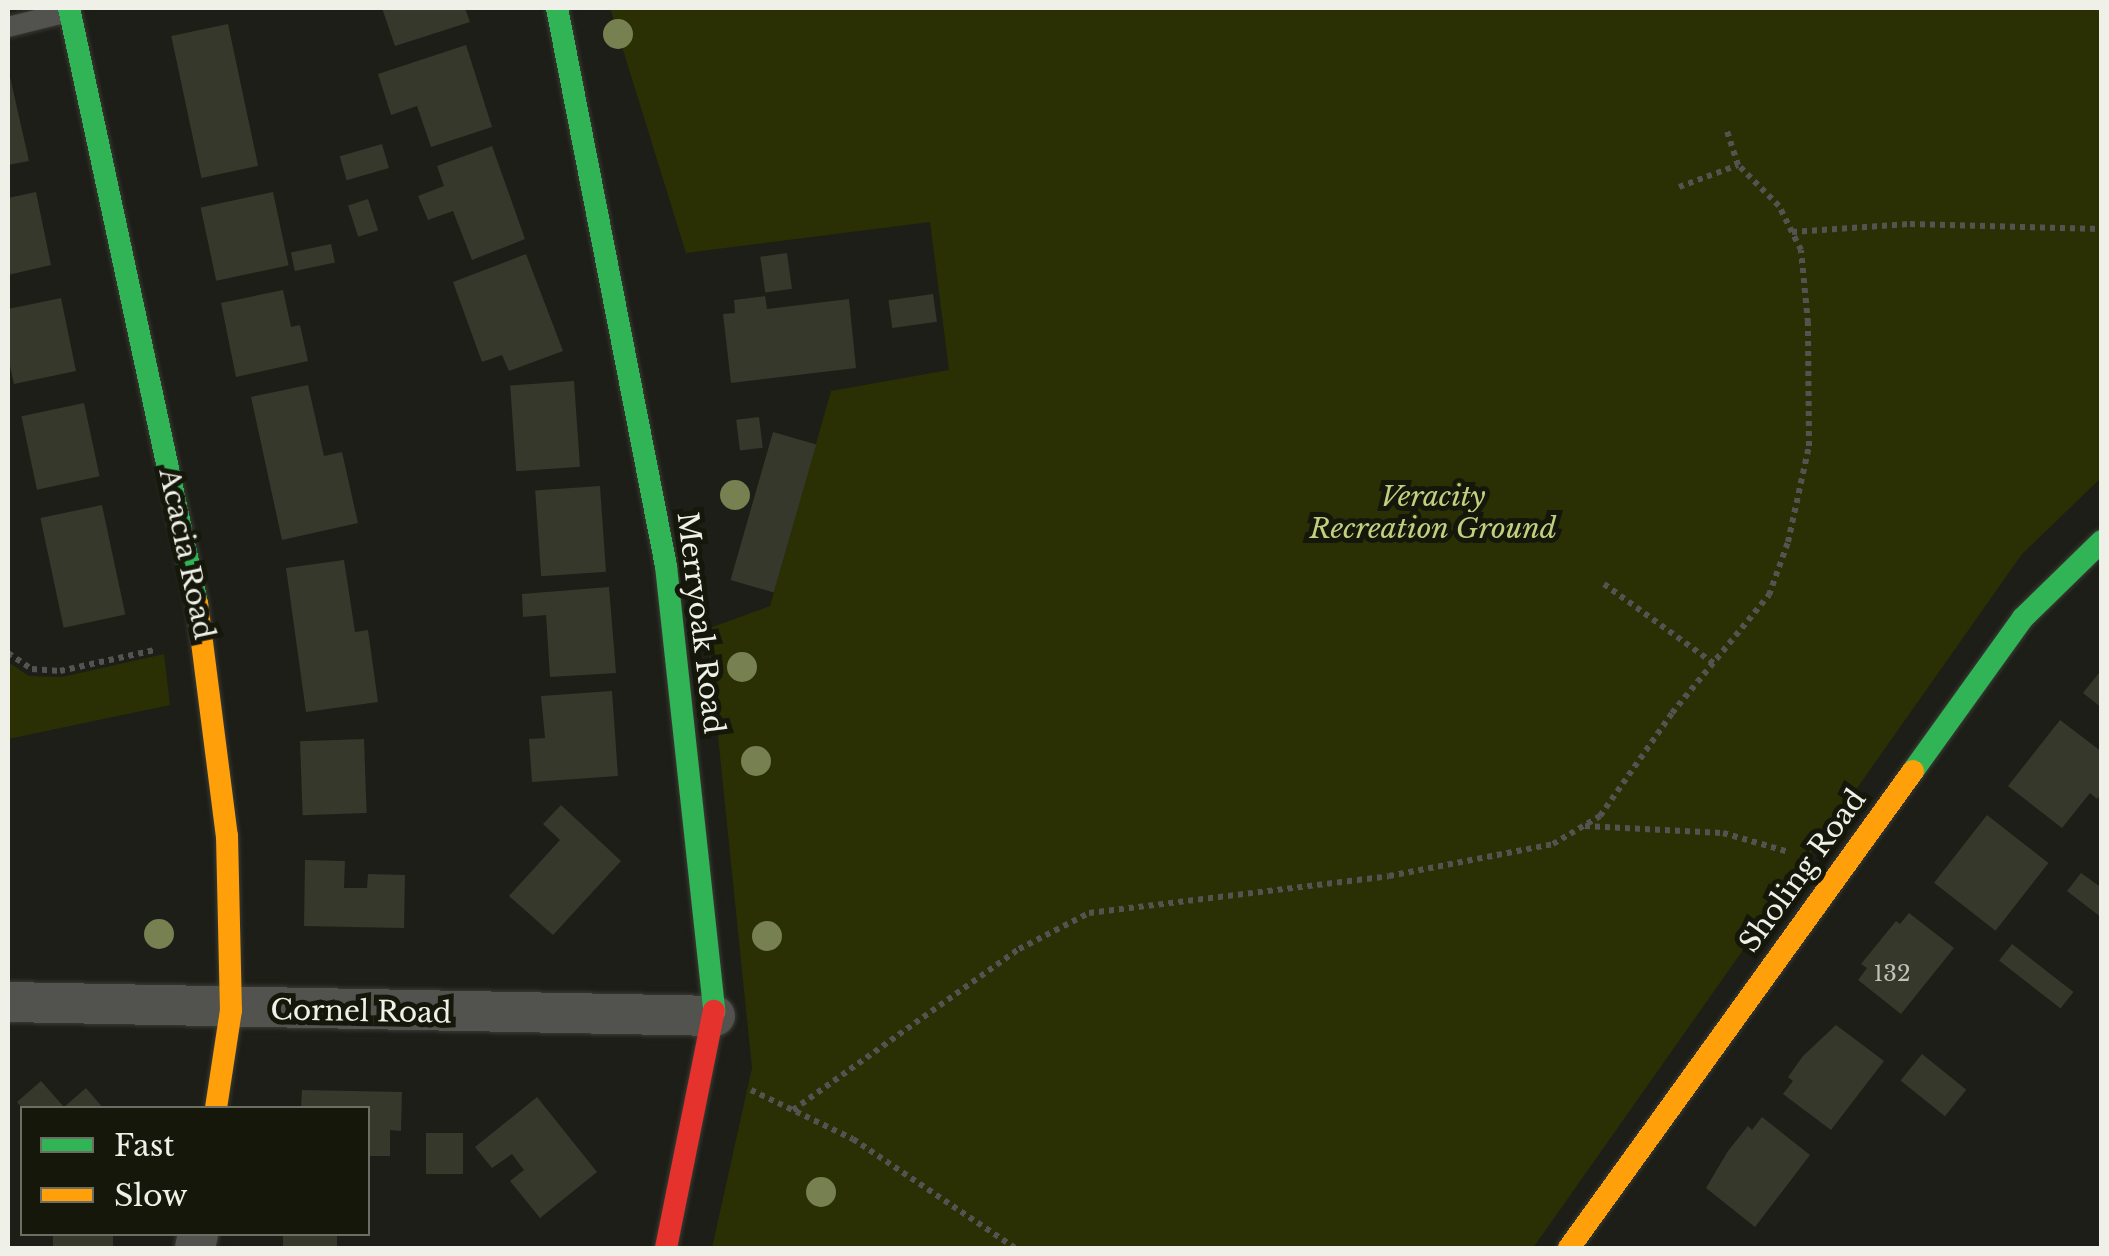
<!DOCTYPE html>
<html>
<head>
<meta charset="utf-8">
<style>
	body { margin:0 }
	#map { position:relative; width:2109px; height:1256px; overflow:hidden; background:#1d1e17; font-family:"Libre Baskerville",serif }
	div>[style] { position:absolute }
	.green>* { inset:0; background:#2a3003 }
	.building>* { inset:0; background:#36382b; transform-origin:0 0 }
	.path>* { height:6px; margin-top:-3px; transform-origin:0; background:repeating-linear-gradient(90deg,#535451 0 5px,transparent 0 10px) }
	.roads { filter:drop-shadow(0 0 2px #3a3b35) drop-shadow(0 0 2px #3a3b35) }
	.lane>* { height:20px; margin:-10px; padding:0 10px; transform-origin:10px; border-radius:10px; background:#52524f }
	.street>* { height:40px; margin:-20px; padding:0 20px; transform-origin:20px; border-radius:20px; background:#52524f }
	.fast>* { height:22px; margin:-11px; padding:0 11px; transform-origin:11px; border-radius:11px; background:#30b455 }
	.slow>* { height:22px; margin:-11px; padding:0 11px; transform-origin:11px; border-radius:11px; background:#ff9f0a }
	.jam>* { height:22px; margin:-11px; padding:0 11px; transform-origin:11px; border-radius:11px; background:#e5322d }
	.trees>* { width:30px; height:30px; margin:-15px; border-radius:50%; background:#778050 }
	span { translate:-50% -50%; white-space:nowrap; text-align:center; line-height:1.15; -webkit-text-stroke:10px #15170b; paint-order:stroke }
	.number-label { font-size:22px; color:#c1c3ba }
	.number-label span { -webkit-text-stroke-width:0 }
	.park-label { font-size:28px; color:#c1d07e; font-style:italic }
	.street-label { font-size:28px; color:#eff1e9 }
	.frame { position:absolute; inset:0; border:10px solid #eff1e9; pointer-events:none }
	.legend { position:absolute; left:20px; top:1106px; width:350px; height:130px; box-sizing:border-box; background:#15170b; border:2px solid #6c6e64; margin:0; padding:12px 18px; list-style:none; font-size:30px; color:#eff1e9 }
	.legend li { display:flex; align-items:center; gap:20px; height:50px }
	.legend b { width:50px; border:2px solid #6c6e64 }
</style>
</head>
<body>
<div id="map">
	<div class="green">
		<div style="clip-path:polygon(610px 8px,2101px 8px,2101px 478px,2022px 554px,1533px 1248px,712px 1248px,752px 1068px,707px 629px,770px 606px,831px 391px,949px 370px,930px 222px,686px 253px)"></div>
		<div style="clip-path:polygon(164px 654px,170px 705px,8px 739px,8px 662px,29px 676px,62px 677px)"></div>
	</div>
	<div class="building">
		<div style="clip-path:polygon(382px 8px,465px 8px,470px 22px,395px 46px)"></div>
		<div style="left:228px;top:24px;width:145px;height:58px;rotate:78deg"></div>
		<div style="clip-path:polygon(466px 45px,492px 127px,431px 147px,417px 106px,391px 115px,378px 74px)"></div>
		<div style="clip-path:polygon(8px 68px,29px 161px,8px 165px)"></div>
		<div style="left:382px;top:144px;width:25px;height:44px;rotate:74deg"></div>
		<div style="clip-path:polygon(492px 146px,525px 239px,472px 260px,453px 211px,428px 220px,418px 196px,444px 186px,437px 166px)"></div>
		<div style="clip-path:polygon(36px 192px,51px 265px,8px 275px,8px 198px)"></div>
		<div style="left:273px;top:192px;width:75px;height:74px;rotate:78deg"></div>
		<div style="left:368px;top:199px;width:33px;height:21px;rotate:72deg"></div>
		<div style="left:331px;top:244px;width:19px;height:41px;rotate:78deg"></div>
		<div style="left:787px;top:253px;width:36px;height:27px;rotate:82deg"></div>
		<div style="clip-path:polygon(526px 254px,563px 351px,509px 371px,502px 355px,482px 362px,453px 282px)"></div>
		<div style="clip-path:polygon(283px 290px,291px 327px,300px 325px,308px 361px,236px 377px,221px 303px)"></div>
		<div style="left:933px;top:294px;width:28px;height:45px;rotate:82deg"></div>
		<div style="clip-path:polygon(765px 296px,767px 309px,849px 299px,856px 368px,731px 383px,723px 314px,735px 313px,734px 300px)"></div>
		<div style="clip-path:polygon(61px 298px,76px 371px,14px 384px,8px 357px,8px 309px)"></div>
		<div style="left:574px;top:381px;width:86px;height:64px;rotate:86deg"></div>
		<div style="clip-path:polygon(308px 385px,324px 456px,342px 452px,358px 523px,282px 540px,251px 397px)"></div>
		<div style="left:84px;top:403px;width:75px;height:64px;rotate:78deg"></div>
		<div style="left:759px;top:417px;width:31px;height:23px;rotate:83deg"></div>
		<div style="left:773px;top:432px;width:45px;height:154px;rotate:16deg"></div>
		<div style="left:600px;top:486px;width:86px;height:65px;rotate:86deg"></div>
		<div style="left:102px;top:505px;width:112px;height:63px;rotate:78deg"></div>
		<div style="clip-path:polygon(344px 560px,355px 632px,368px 630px,378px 702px,306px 712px,286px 568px)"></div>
		<div style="clip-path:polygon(609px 587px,616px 673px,550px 677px,546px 615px,523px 617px,522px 594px)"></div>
		<div style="clip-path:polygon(2102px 669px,2102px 708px,2083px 693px)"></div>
		<div style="clip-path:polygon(612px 691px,618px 776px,532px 782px,529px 739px,545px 738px,541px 696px)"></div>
		<div style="clip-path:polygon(2060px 720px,2102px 752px,2102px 793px,2097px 799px,2090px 793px,2062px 828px,2008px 786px)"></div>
		<div style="left:364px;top:739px;width:74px;height:64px;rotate:88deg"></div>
		<div style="clip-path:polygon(561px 805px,621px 861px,553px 935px,509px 896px,560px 840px,543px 824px)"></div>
		<div style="left:1987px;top:815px;width:78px;height:86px;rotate:38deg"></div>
		<div style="clip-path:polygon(305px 860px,345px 861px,344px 888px,367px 888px,368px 874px,405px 875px,404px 928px,304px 926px)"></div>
		<div style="clip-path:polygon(2081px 873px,2102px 888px,2102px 918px,2067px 891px)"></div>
		<div style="clip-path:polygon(1909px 913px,1954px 948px,1901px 1014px,1858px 980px,1867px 968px,1861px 964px,1896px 921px,1900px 924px)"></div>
		<div style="left:2012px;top:944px;width:78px;height:21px;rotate:38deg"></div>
		<div style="clip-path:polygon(1836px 1025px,1884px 1061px,1831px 1130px,1783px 1094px,1793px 1081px,1788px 1077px,1803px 1056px)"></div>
		<div style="left:1922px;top:1054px;width:57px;height:34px;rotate:39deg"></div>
		<div style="clip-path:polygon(41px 1081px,64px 1107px,86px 1088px,103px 1108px,22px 1108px,17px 1102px)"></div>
		<div style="clip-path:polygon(302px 1090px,402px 1092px,401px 1131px,390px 1130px,390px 1156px,368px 1156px,368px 1108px,301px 1108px)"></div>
		<div style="clip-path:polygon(537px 1097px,597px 1172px,540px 1218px,510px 1181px,524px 1170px,512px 1154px,492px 1168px,475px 1147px)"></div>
		<div style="clip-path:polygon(1762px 1117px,1810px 1155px,1755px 1227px,1706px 1188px,1728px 1151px,1748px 1126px,1752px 1130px)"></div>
		<div style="left:426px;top:1133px;width:37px;height:41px"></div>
		<div style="left:53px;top:1234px;width:60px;height:14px"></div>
		<div style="left:283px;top:1234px;width:54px;height:14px"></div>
	</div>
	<div class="path">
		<div style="left:1679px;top:187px;width:63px;rotate:-20.4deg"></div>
		<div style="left:1792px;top:232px;width:118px;rotate:-3.9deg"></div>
		<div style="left:1910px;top:224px;width:192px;rotate:1.5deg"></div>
		<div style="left:1604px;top:584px;width:135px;rotate:35.9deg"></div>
		<div style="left:8px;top:653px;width:29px;rotate:34deg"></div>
		<div style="left:32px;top:669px;width:28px;rotate:4deg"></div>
		<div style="left:60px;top:671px;width:97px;rotate:-12.5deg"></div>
		<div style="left:1585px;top:826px;width:138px;rotate:2.9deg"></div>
		<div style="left:1723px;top:833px;width:69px;rotate:16.1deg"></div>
		<div style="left:751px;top:1090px;width:113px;rotate:25.7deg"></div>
		<div style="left:853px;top:1139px;width:195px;rotate:33.9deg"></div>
		<div style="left:793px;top:1110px;width:277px;rotate:-35.5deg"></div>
		<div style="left:1019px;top:949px;width:79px;rotate:-27.2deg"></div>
		<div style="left:1089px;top:913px;width:302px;rotate:-7deg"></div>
		<div style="left:1389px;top:876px;width:167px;rotate:-11deg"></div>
		<div style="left:1553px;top:844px;width:55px;rotate:-30.8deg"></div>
		<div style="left:1600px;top:816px;width:126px;rotate:-55deg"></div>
		<div style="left:1672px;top:713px;width:153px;rotate:-50.6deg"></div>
		<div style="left:1769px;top:595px;width:56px;rotate:-70.3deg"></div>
		<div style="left:1788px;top:542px;width:98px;rotate:-77.7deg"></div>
		<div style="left:1809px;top:446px;width:123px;rotate:-90.5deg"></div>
		<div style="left:1808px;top:323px;width:73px;rotate:-95.5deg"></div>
		<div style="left:1801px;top:250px;width:49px;rotate:-116.6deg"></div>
		<div style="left:1779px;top:206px;width:58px;rotate:-135deg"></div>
		<div style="left:1738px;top:165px;width:39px;rotate:-108deg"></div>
	</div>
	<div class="roads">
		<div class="lane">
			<div style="left:8px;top:27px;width:62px;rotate:-14deg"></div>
		</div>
		<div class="street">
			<div style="left:8px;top:1002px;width:707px;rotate:1.13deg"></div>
			<div style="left:195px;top:1248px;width:14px;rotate:-78deg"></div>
		</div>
		<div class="fast">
			<div style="left:69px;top:8px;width:609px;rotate:77.86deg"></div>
			<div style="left:557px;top:8px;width:569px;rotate:78.95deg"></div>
			<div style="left:666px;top:566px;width:448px;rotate:83.8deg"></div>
			<div style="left:1913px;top:771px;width:188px;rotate:-54.3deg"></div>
			<div style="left:2023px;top:618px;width:110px;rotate:-44.3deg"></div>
		</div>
		<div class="slow">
			<div style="left:197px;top:603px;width:235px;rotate:82.7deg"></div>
			<div style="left:227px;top:836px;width:174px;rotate:88.7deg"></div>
			<div style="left:231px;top:1010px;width:99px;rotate:98.7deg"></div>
			<div style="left:1569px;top:1248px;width:588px;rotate:-54.2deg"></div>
		</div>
		<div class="jam">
			<div style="left:666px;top:1248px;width:242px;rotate:-78.6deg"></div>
		</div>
	</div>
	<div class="trees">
		<div style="left:618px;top:34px"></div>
		<div style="left:735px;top:495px"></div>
		<div style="left:742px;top:667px"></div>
		<div style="left:756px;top:761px"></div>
		<div style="left:159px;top:934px"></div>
		<div style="left:767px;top:936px"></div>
		<div style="left:821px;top:1192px"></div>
	</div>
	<div class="number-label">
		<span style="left:1892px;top:974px">132</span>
	</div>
	<div class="park-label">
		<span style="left:1433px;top:513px">Veracity<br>Recreation Ground</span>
	</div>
	<div class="street-label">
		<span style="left:186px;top:554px;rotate:78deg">Acacia Road</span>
		<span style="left:700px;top:623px;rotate:83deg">Merryoak Road</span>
		<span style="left:1803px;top:871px;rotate:-54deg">Sholing Road</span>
		<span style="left:361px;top:1012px;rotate:1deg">Cornel Road</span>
	</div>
	<div class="frame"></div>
	<ul class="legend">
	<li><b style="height:12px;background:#30b455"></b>Fast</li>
	<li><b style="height:12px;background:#ff9f0a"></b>Slow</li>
	</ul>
</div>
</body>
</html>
